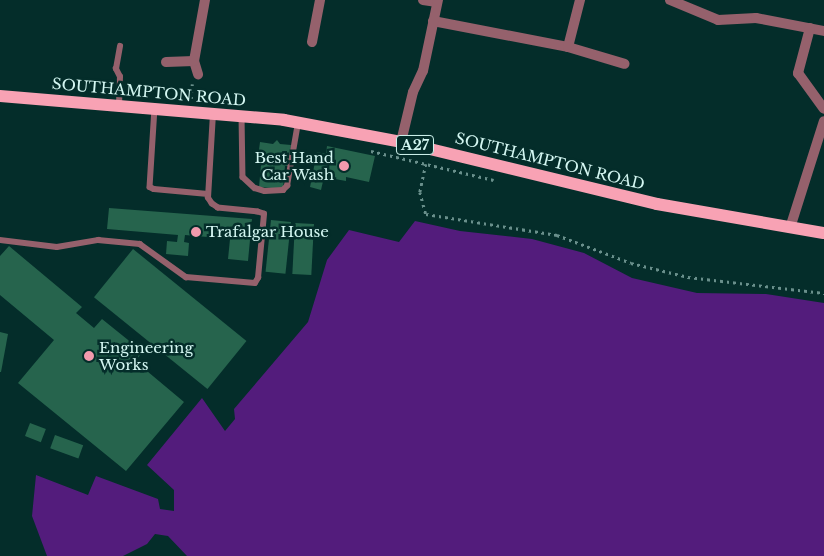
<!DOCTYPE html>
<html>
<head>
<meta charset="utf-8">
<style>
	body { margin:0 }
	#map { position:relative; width:824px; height:556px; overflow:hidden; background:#042d2a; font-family:"Libre Baskerville",serif }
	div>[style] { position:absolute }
	.water>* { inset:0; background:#531c7c }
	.building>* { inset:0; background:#26644d; transform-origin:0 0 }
	.path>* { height:2.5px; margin-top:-1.25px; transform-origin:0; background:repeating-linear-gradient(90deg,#698f8b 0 2.5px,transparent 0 6.5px) }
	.lane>* { height:5.5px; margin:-2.75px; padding:0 2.75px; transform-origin:2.75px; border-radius:2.75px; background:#95616c }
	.street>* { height:10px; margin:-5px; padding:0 5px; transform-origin:5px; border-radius:5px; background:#95616c }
	.primary>* { height:12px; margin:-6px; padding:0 6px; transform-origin:6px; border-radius:6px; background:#f8a2b4 }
	.dots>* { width:14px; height:14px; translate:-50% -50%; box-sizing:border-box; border:2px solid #042d2a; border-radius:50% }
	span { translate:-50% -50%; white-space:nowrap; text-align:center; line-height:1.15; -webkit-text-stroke:5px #042d2a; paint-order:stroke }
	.shield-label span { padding:1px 4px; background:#042d2a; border:1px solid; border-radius:4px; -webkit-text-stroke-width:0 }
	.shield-label { font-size:14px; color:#d4f7f2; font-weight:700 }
	.street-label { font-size:15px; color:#d4f7f2 }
	.poi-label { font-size:15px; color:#d4f7f2 }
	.right { translate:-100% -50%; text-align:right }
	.left { translate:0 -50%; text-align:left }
</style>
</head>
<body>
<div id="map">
	<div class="water">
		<div style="clip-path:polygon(415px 221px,460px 231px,532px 239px,584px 253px,632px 278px,697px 293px,766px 294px,824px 303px,824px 556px,187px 556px,168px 536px,155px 534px,147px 544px,123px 556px,47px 556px,32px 516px,36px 475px,88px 495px,96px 476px,158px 499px,160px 509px,174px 511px,174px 490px,147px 465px,202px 398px,225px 431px,235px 419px,234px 409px,308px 322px,327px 260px,349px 230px,399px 242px)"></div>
	</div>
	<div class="building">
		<div style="clip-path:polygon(277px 140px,280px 144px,291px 145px,289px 166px,285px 166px,283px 189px,259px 187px,261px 165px,257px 165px,260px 142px,273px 144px)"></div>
		<div style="clip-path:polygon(327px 146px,375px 156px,369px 182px,346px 177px,346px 181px,324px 177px,321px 190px,310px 187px,317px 152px,326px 154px)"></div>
		<div style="clip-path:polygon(109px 208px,252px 219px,248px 261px,228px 259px,230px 239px,185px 235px,184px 242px,189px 243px,188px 256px,166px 254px,167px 241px,177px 242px,178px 235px,107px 229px)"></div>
		<div style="left:271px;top:220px;width:20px;height:52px;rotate:6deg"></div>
		<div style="left:295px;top:223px;width:19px;height:51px;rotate:3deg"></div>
		<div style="clip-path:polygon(9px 246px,82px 307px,76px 313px,94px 328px,102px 319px,143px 352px,135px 361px,184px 402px,126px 471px,18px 383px,54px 340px,0 295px,0 256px)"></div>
		<div style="left:133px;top:249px;width:146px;height:62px;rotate:39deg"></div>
		<div style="clip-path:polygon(0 332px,8px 334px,1px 372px,0 372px)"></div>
		<div style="left:30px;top:423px;width:17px;height:14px;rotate:21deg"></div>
		<div style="left:55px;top:435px;width:30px;height:14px;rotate:20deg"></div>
	</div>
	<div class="path">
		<div style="left:191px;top:99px;width:15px;rotate:-86deg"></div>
		<div style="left:371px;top:151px;width:126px;rotate:13.3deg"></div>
		<div style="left:426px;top:164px;width:29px;rotate:102deg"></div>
		<div style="left:420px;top:192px;width:23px;rotate:75deg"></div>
		<div style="left:426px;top:214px;width:133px;rotate:9.1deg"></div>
		<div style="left:557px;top:235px;width:79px;rotate:20.7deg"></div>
		<div style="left:631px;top:263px;width:59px;rotate:13.8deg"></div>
		<div style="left:688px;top:277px;width:137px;rotate:6.7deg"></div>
	</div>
	<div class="lane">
		<div style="left:119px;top:105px;width:28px;rotate:-88deg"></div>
		<div style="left:120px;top:77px;width:9px;rotate:-117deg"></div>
		<div style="left:116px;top:69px;width:23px;rotate:-80deg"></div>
		<div style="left:155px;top:108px;width:79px;rotate:93.6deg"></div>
		<div style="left:150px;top:187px;width:4px;rotate:27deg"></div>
		<div style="left:154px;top:189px;width:54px;rotate:5.3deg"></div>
		<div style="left:242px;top:116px;width:61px;rotate:89.1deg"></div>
		<div style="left:243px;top:177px;width:16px;rotate:43deg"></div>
		<div style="left:255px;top:188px;width:10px;rotate:17deg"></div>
		<div style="left:265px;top:191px;width:18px;rotate:-3deg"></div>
		<div style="left:283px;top:190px;width:6px;rotate:-45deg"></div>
		<div style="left:287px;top:186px;width:64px;rotate:-80.1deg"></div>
		<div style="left:0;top:240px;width:57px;rotate:7deg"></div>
		<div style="left:57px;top:247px;width:42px;rotate:-9.7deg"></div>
		<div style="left:98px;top:240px;width:42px;rotate:5.4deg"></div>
		<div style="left:140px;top:244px;width:57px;rotate:35.7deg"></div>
		<div style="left:186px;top:277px;width:69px;rotate:5deg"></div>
		<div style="left:255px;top:283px;width:6px;rotate:-59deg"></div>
		<div style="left:258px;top:278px;width:64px;rotate:-84.6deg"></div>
		<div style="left:264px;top:214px;width:6px;rotate:-162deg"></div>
		<div style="left:258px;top:212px;width:40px;rotate:-174.3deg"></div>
		<div style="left:218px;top:208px;width:7px;rotate:-146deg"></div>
		<div style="left:212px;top:204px;width:7px;rotate:-124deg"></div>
		<div style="left:208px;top:198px;width:84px;rotate:-86.6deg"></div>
	</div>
	<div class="street">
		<div style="left:423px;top:0;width:14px;rotate:8deg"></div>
		<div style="left:670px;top:0;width:52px;rotate:22.6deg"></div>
		<div style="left:718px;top:20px;width:38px;rotate:-3deg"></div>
		<div style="left:756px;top:18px;width:69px;rotate:10.8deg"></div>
		<div style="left:433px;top:21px;width:137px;rotate:10.9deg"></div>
		<div style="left:568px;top:47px;width:59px;rotate:16.6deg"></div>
		<div style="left:810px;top:28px;width:47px;rotate:104.9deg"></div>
		<div style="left:798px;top:73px;width:44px;rotate:54.2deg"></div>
		<div style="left:312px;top:42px;width:43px;rotate:-79.2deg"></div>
		<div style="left:568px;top:47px;width:49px;rotate:-75.7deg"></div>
		<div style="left:194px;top:61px;width:14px;rotate:73deg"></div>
		<div style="left:166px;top:62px;width:28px;rotate:-2deg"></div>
		<div style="left:194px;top:61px;width:62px;rotate:-79.8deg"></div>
		<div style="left:401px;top:142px;width:51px;rotate:-76.5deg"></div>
		<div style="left:413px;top:92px;width:23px;rotate:-65deg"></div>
		<div style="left:423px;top:71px;width:73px;rotate:-78.1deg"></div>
		<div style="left:790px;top:228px;width:112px;rotate:-72.4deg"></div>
	</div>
	<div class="primary">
		<div style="left:0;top:96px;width:285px;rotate:4.8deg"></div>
		<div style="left:284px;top:120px;width:119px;rotate:10.6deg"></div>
		<div style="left:401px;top:142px;width:263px;rotate:13.6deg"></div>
		<div style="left:657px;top:204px;width:169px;rotate:9.9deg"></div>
	</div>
	<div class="dots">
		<div style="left:344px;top:166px;background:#f29aad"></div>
		<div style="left:196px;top:232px;background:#f29aad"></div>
		<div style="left:89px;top:356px;background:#f29aad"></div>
	</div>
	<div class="shield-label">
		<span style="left:415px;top:145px">A27</span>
	</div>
	<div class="street-label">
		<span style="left:149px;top:92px;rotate:5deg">SOUTHAMPTON ROAD</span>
		<span style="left:550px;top:161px;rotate:14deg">SOUTHAMPTON ROAD</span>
	</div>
	<div class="poi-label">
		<span class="right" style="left:334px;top:166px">Best Hand<br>Car Wash</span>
		<span class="left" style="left:206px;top:232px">Trafalgar House</span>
		<span class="left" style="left:99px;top:356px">Engineering<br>Works</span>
	</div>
</div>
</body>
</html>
